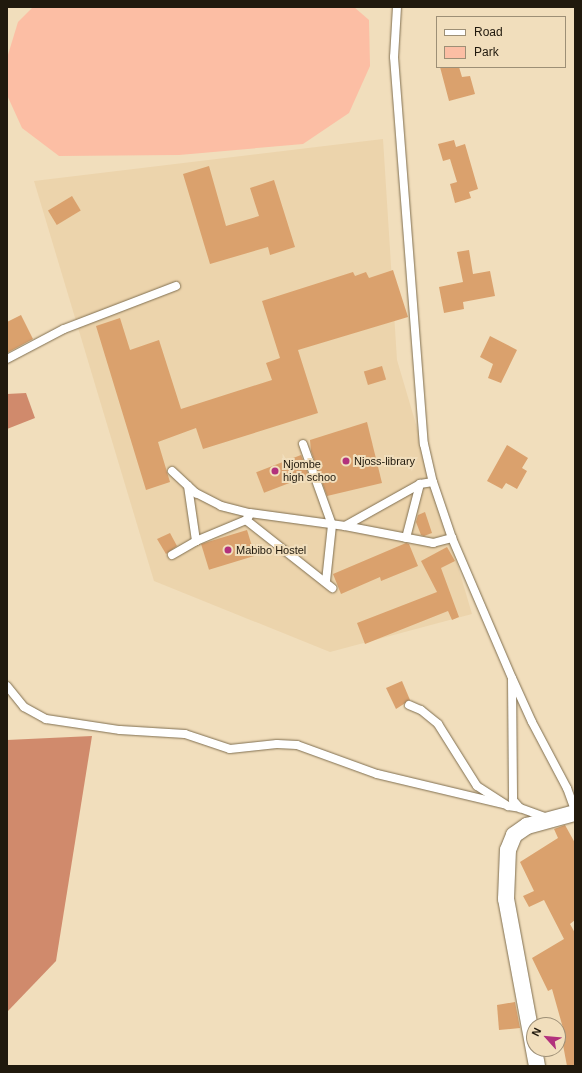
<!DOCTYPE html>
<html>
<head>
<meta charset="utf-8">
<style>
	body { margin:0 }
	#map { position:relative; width:582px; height:1073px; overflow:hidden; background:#f1debc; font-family:Arial,sans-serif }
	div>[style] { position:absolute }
	.built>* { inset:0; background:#ecd4ac }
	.green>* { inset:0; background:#fcbea4 }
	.forest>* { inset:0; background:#d08a6c }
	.building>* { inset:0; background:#daa16d; transform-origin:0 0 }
	.roads { filter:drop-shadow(0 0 1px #806f50) drop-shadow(0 0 1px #806f50) }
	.service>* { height:8px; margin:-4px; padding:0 4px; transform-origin:4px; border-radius:4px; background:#fff }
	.minor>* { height:16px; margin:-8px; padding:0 8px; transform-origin:8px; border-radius:8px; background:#fff }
	.dots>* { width:11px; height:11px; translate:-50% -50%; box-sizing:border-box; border:2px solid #f1debc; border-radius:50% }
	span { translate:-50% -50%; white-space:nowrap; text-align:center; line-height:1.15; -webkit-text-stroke:4px #f1debc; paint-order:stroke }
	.poi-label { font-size:11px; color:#20190d }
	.left { translate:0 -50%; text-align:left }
	.frame { position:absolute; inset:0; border:8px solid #20190d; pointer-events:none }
	.legend { position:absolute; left:436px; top:16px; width:130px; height:52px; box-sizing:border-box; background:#f1debc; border:1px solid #9d8f76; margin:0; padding:5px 7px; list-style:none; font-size:12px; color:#20190d }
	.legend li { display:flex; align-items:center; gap:8px; height:20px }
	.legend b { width:20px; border:1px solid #9d8f76 }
	.north { position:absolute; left:526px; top:1017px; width:40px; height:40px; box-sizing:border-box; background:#f1debc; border:1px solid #9d8f76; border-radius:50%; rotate:297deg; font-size:11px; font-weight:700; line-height:16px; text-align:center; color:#20190d }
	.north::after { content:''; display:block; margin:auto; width:14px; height:18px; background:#b2317c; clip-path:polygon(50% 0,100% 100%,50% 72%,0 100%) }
</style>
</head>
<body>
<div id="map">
	<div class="built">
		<div style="clip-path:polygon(383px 139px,397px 360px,472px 614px,330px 652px,154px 581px,34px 181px)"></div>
	</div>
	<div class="green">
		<div style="clip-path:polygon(33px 7px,354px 7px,369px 20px,370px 66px,349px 113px,303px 144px,179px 155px,59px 156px,22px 128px,7px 95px,7px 58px,18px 22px)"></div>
	</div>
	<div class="forest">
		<div style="clip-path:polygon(26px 393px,35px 418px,7px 429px,7px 394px)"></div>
		<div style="clip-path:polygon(92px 736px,56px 961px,7px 1012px,7px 740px)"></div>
	</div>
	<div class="building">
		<div style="clip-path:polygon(440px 67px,459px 67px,462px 77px,470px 76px,475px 94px,449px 101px)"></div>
		<div style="clip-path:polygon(454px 140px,456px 147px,465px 144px,478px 189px,469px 192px,471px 198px,455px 203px,450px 184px,457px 182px,450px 159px,443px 161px,438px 144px)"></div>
		<div style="clip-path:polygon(209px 166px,226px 226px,259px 216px,250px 188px,274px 180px,295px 247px,270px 255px,268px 247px,210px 264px,183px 174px)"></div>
		<div style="left:72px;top:196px;width:17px;height:28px;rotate:59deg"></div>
		<div style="clip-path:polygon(469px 250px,473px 274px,490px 271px,495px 296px,463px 302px,464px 309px,444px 313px,439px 287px,463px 282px,457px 252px)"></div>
		<div style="clip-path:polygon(393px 270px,408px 317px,298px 350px,318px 413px,203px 449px,196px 428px,158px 442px,170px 482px,146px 490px,96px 326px,120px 318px,130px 350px,159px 340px,181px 409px,272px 380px,266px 363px,280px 358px,262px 301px,353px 272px,355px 276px,366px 272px,369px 278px)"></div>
		<div style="clip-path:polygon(21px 315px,33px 339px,7px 353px,7px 322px)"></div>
		<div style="clip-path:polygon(490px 336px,517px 350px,501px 383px,488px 378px,493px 364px,480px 357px)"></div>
		<div style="left:382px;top:366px;width:14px;height:19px;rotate:73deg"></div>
		<div style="clip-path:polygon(367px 422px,382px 483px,327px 496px,311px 451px,310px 440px)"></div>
		<div style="clip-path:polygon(507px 445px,528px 458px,522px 468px,527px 471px,517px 489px,506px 483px,502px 489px,487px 481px)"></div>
		<div style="left:301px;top:455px;width:22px;height:48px;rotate:69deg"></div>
		<div style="clip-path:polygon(425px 512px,432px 533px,424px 536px,421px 535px,416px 522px,418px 515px)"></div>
		<div style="left:247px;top:530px;width:27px;height:48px;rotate:73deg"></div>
		<div style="clip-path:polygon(170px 533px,177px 546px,166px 554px,157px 539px)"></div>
		<div style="clip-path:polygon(406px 543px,409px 544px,418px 566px,381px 581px,380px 577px,341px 594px,333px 574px)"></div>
		<div style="clip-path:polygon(447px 547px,455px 561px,441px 568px,459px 617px,452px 620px,448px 611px,365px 644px,357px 623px,437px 592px,421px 561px)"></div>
		<div style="clip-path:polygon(402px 681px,410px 700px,396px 709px,386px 688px)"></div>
		<div style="clip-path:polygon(565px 825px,575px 843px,575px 920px,570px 924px,575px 933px,575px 1066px,567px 1066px,560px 1029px,563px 1028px,552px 989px,548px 991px,532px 958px,564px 939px,544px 900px,529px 907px,523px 896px,534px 891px,520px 862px,558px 838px,554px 829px)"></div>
		<div style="clip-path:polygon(515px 1002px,520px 1028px,499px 1030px,497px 1005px)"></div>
	</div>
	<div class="roads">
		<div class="service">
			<div style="left:397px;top:7px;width:50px;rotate:93.4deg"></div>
			<div style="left:394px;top:57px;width:388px;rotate:85.6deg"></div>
			<div style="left:424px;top:444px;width:39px;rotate:77deg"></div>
			<div style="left:433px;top:482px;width:59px;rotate:71.3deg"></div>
			<div style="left:452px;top:538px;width:152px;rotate:66.8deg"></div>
			<div style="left:512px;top:678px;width:48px;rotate:65.6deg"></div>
			<div style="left:532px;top:722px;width:75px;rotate:62.1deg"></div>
			<div style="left:567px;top:788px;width:23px;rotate:70deg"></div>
			<div style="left:7px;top:359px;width:64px;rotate:-27.8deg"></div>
			<div style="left:64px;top:329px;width:120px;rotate:-21deg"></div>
			<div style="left:303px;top:444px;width:86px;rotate:70.3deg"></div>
			<div style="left:332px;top:525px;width:56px;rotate:96.1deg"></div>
			<div style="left:172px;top:471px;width:33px;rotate:43deg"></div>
			<div style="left:196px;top:493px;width:28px;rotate:27deg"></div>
			<div style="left:221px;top:506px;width:30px;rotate:14deg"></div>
			<div style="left:250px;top:513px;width:96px;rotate:7.8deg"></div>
			<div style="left:345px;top:526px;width:90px;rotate:10.9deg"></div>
			<div style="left:433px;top:543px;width:20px;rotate:-15deg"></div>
			<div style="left:188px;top:486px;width:56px;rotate:81.7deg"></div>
			<div style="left:246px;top:520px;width:110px;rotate:38.3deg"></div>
			<div style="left:345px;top:526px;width:86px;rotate:-29.2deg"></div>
			<div style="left:420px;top:484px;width:13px;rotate:-9deg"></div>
			<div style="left:406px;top:538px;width:56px;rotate:-75.5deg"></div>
			<div style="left:172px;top:555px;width:28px;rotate:-30deg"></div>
			<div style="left:196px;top:541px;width:54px;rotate:-22.8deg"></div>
			<div style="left:246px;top:520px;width:5px;rotate:-53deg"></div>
			<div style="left:512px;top:680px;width:120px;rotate:89.5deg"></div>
			<div style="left:513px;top:800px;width:11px;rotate:49deg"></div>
			<div style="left:520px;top:808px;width:30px;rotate:20deg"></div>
			<div style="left:7px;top:686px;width:27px;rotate:51deg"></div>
			<div style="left:24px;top:707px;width:25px;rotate:29deg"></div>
			<div style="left:46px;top:719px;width:75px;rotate:8.5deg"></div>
			<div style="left:120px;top:730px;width:65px;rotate:3.5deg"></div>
			<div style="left:185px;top:734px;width:47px;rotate:18.4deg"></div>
			<div style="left:230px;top:749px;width:47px;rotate:-6.1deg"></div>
			<div style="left:277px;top:744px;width:20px;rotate:3deg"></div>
			<div style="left:297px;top:745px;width:85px;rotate:19.9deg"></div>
			<div style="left:377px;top:774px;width:130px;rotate:13.4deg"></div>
			<div style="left:409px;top:705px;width:13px;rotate:23deg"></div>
			<div style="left:421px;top:710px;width:22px;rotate:39deg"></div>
			<div style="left:438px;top:724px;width:73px;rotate:57.8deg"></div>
			<div style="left:477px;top:786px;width:37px;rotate:33deg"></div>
			<div style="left:508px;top:806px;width:12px;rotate:9deg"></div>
		</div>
		<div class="minor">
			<div style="left:537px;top:1066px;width:170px;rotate:-100.5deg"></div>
			<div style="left:506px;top:899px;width:49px;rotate:-87.7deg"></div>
			<div style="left:508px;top:850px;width:16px;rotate:-68deg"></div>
			<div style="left:514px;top:835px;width:16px;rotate:-35deg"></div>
			<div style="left:527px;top:826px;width:50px;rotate:-15.2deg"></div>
		</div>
	</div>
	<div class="dots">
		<div style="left:346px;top:461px;background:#b2317c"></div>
		<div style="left:275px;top:471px;background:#b2317c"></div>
		<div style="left:228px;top:550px;background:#b2317c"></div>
	</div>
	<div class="poi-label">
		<span class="left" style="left:354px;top:461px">Njoss-library</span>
		<span class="left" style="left:283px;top:471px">Njombe<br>high schoo</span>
		<span class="left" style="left:236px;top:550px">Mabibo Hostel</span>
	</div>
	<div class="frame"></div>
	<ul class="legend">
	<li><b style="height:5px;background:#fff"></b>Road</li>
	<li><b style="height:11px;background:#fcbea4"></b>Park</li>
	</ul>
	<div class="north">N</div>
</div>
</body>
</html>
